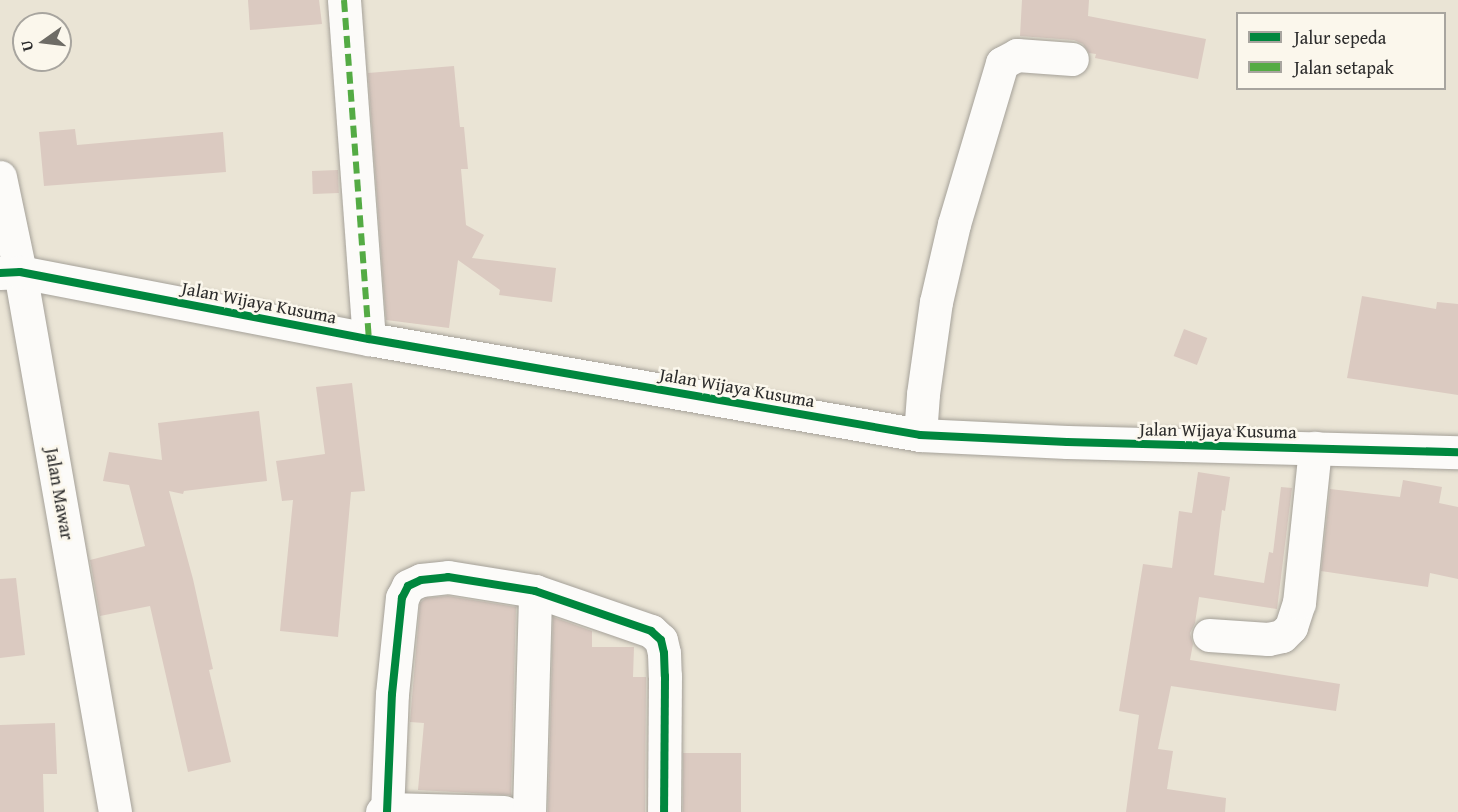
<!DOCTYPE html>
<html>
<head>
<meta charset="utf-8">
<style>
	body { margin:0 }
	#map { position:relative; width:1458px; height:812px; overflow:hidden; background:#eae4d5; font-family:"Gentium Book Plus",serif }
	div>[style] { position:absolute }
	.building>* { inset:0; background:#dbcac1; transform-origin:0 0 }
	.roads { filter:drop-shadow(0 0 2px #a5a199) drop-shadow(0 0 2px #a5a199) }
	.minor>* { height:33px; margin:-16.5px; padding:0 16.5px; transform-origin:16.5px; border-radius:16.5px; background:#fcfbf9 }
	.quiet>* { height:6px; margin-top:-3px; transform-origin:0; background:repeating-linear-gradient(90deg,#54ab44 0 12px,transparent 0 18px) }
	.cycleway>* { height:8px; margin:-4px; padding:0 4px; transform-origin:4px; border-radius:4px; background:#00873e }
	span { translate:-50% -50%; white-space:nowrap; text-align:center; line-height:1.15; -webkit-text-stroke:5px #fbf7ec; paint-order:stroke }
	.street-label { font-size:18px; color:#2b2b2b }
	.legend { position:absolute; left:1236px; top:12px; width:210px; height:78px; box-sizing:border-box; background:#fbf7ec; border:2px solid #a8a59f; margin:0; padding:8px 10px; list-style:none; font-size:18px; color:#2b2b2b }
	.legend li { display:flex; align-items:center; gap:12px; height:30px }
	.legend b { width:30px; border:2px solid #a8a59f }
	.north { position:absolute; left:12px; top:12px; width:60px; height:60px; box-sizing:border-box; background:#fbf7ec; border:2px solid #a8a59f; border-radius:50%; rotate:256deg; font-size:16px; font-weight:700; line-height:24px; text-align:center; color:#2b2b2b }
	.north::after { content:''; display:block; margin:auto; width:21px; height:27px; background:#6e6c66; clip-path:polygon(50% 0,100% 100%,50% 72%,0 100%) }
</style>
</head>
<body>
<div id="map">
	<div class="building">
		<div style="clip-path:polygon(248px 0,319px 0,322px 24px,250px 30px)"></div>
		<div style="clip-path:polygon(1022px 0,1089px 0,1088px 16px,1206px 39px,1198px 79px,1095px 58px,1096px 54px,1089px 53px,1083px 44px,1074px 40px,1020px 36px)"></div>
		<div style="clip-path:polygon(454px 66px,460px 127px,464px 127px,468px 169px,461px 169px,466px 225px,484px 235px,472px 258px,556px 268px,552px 302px,499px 295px,500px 290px,458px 260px,449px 328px,386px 320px,368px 73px)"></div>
		<div style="clip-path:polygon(75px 129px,77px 145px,223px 132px,226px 172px,44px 186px,39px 132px)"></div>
		<div style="left:338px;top:170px;width:23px;height:26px;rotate:88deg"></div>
		<div style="clip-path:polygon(1362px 296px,1436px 309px,1437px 302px,1458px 304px,1458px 395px,1347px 378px)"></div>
		<div style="left:1184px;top:329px;width:25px;height:29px;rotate:21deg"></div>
		<div style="clip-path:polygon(352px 383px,365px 491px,351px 492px,338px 637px,280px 631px,293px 500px,282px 501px,276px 461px,325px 454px,316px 387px)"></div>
		<div style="clip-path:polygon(259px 411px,267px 481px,184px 491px,183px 494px,169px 491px,193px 579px,213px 669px,209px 670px,231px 762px,188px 772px,150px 606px,100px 616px,90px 560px,145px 546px,129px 485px,103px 481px,109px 452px,162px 460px,158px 423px)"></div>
		<div style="clip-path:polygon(1198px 472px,1230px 477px,1225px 511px,1222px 510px,1214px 575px,1264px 583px,1269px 552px,1273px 553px,1281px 487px,1292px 488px,1277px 609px,1199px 597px,1195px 623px,1190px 633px,1193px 644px,1190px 660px,1340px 684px,1336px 711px,1171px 686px,1158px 749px,1173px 751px,1167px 789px,1226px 798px,1225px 812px,1126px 812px,1139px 715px,1119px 711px,1143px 564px,1172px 568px,1179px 511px,1192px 513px)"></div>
		<div style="clip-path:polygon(1403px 480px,1442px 487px,1439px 503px,1458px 507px,1458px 579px,1430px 573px,1428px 587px,1321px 571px,1330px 489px,1400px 497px)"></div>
		<div style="clip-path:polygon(16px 578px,25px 655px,0 658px,0 579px)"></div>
		<div style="clip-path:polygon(448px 596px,516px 607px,511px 795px,418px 790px,424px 723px,410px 722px,420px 603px,426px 598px)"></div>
		<div style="clip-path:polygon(553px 617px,592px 631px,592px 647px,634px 647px,633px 677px,646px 677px,645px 812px,548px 812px)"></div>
		<div style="clip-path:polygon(55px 723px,57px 774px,43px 774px,44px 812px,0 812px,0 725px)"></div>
		<div style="left:683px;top:753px;width:58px;height:59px"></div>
	</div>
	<div class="roads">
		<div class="minor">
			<div style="left:344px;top:0;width:340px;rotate:85.8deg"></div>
			<div style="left:0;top:177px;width:97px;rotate:78.1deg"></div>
			<div style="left:20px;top:272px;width:548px;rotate:80.02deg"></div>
			<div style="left:0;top:273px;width:20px;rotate:-3deg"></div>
			<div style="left:20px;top:272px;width:355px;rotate:10.9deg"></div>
			<div style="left:369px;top:339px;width:559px;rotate:9.88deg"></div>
			<div style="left:920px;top:435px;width:147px;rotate:2.7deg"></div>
			<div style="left:1067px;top:442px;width:391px;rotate:1.5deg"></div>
			<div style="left:920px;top:435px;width:41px;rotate:-85.8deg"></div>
			<div style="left:923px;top:394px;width:93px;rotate:-82deg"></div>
			<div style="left:936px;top:302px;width:80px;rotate:-77deg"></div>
			<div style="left:954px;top:224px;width:168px;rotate:-73.4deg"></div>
			<div style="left:1002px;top:63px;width:17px;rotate:-28deg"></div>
			<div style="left:1017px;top:55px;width:55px;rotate:4.2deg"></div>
			<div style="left:1209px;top:635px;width:59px;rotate:3.9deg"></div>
			<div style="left:1268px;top:639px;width:14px;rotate:-12deg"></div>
			<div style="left:1282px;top:636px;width:13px;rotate:-45deg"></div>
			<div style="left:1291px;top:627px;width:25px;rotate:-72deg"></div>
			<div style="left:1299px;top:603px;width:156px;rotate:-84.1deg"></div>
			<div style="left:382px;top:812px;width:6px;rotate:-31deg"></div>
			<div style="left:387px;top:809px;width:117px;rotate:1.5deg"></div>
			<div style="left:387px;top:812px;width:118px;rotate:-87.6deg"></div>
			<div style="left:392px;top:694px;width:97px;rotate:-84.1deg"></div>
			<div style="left:402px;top:598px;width:13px;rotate:-63deg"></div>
			<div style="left:408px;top:586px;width:14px;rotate:-25deg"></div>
			<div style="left:421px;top:580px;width:27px;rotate:-6deg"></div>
			<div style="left:448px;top:577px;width:88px;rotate:9.1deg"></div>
			<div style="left:535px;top:591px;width:123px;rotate:19deg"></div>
			<div style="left:651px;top:631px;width:13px;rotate:42deg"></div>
			<div style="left:661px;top:640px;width:13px;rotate:77deg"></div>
			<div style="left:664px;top:653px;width:23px;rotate:88deg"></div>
			<div style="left:665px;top:676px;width:136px;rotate:90.4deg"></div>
			<div style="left:529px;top:812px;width:221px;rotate:-88.4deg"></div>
		</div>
	</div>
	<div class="quiet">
		<div style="left:344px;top:0;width:340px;rotate:85.8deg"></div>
	</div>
	<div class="cycleway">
		<div style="left:0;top:273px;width:20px;rotate:-3deg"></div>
		<div style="left:20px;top:272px;width:355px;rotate:10.9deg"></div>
		<div style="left:369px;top:339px;width:559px;rotate:9.88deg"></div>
		<div style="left:920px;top:435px;width:147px;rotate:2.7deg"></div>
		<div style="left:1067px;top:442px;width:391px;rotate:1.5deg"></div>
		<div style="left:387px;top:812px;width:118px;rotate:-87.6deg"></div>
		<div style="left:392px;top:694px;width:97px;rotate:-84.1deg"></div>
		<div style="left:402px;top:598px;width:13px;rotate:-63deg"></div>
		<div style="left:408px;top:586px;width:14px;rotate:-25deg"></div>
		<div style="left:421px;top:580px;width:27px;rotate:-6deg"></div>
		<div style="left:448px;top:577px;width:88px;rotate:9.1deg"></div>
		<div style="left:535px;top:591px;width:123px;rotate:19deg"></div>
		<div style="left:651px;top:631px;width:13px;rotate:42deg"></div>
		<div style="left:661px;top:640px;width:13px;rotate:77deg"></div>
		<div style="left:664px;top:653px;width:23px;rotate:88deg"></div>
		<div style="left:665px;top:676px;width:136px;rotate:90.4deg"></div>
	</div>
	<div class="street-label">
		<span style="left:259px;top:303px;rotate:11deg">Jalan Wijaya Kusuma</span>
		<span style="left:737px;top:388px;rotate:10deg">Jalan Wijaya Kusuma</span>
		<span style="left:1218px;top:431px;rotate:1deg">Jalan Wijaya Kusuma</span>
		<span style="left:59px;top:494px;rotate:80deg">Jalan Mawar</span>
	</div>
	<ul class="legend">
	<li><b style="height:8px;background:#00873e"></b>Jalur sepeda</li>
	<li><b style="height:8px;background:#54ab44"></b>Jalan setapak</li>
	</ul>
	<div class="north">U</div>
</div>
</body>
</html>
